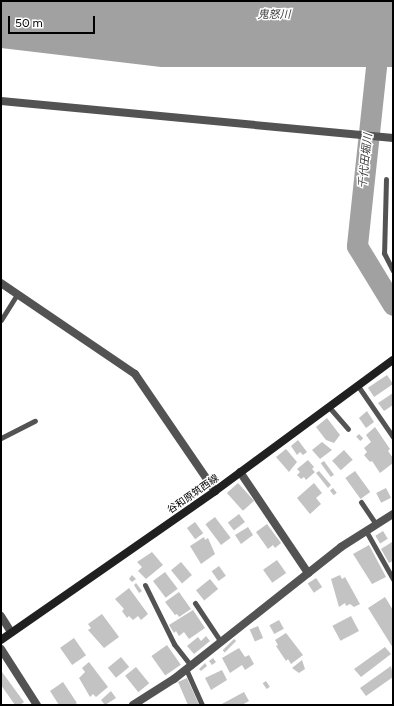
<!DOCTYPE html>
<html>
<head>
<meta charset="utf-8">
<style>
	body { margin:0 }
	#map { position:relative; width:394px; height:706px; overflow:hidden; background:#fff; font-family:Figtree,"Noto Sans JP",sans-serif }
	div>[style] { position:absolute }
	.water>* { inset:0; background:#a1a1a1 }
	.river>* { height:21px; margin:-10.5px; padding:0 10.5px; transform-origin:10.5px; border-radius:10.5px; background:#a1a1a1 }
	.building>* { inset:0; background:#c3c3c3; transform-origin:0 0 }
	.service>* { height:5px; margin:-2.5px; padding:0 2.5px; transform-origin:2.5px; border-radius:2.5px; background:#535353 }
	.minor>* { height:8px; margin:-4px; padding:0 4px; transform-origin:4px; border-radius:4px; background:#535353 }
	.secondary>* { height:8px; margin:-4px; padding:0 4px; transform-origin:4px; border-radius:4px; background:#202020 }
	span { translate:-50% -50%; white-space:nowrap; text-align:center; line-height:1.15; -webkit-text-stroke:3px #fff; paint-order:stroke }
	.street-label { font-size:10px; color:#000 }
	.water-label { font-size:11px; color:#424242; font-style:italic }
	.frame { position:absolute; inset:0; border:2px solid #000; pointer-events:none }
	.scale { position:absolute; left:8px; top:16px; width:87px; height:18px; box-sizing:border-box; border:2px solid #000; border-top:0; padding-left:5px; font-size:12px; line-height:14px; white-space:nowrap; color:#000; -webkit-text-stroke:3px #fff; paint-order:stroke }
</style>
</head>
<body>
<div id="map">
	<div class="water">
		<div style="clip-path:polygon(1px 1px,393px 1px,393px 67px,161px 67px,1px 48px)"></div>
		<div style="clip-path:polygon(360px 245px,393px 299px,393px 311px,354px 247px)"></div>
	</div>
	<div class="river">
		<div style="left:379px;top:39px;width:208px;rotate:96.1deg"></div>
		<div style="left:357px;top:246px;width:69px;rotate:58.6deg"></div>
	</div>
	<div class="building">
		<div style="left:387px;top:375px;width:11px;height:23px;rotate:56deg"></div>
		<div style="clip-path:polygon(393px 393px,393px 405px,384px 411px,378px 403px)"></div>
		<div style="clip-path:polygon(367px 411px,374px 422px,366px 428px,359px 418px)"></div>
		<div style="clip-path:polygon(327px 418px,340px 435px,334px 443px,326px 440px,316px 427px)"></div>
		<div style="clip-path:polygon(375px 427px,390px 449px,388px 451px,393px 458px,393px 463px,380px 473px,372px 461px,370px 462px,364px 455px,367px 452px,364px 448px,371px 442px,366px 435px)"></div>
		<div style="left:359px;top:434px;width:6px;height:4px;rotate:45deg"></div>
		<div style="clip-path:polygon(298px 440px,307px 452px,303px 455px,300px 452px,297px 455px,291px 446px)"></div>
		<div style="clip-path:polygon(322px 442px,332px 450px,320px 459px,312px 450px)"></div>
		<div style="clip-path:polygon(286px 449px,297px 462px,289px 472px,276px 457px)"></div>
		<div style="left:344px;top:450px;width:13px;height:16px;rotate:48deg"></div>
		<div style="clip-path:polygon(308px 460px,314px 467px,312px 469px,315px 472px,306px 480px,304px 477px,301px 479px,297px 475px,300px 472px,297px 469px)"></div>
		<div style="left:324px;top:461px;width:17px;height:4px;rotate:54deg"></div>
		<div style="clip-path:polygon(319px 471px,331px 485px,328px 488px,316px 473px)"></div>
		<div style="left:355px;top:471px;width:26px;height:12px;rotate:54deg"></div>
		<div style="left:238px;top:483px;width:24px;height:15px;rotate:48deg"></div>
		<div style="clip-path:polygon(314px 483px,322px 493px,316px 498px,321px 504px,310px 514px,297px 498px)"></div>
		<div style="left:333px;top:488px;width:6px;height:4px;rotate:51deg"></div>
		<div style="left:386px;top:488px;width:11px;height:11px;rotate:63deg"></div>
		<div style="left:239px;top:514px;width:10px;height:14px;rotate:53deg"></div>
		<div style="left:215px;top:517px;width:26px;height:12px;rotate:53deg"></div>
		<div style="left:195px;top:522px;width:14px;height:10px;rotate:54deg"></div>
		<div style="clip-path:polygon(267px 524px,281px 543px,275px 548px,273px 545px,268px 549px,256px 532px)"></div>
		<div style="clip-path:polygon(248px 527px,253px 535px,241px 544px,235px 535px)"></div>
		<div style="left:383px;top:531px;width:9px;height:9px;rotate:58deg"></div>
		<div style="clip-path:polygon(204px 537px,205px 540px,208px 538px,215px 554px,201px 564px,190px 546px)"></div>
		<div style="clip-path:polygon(392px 542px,393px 561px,389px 563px,381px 549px)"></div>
		<div style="clip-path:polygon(369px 545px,386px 577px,372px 584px,353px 554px)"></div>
		<div style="clip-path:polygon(152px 552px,163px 565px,146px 579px,138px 571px,142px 567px,137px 562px)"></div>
		<div style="left:277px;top:560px;width:16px;height:17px;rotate:55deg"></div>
		<div style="left:181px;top:562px;width:17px;height:13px;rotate:50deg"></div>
		<div style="left:219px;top:566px;width:12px;height:9px;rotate:55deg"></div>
		<div style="left:165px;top:572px;width:21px;height:15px;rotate:53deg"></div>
		<div style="clip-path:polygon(132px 575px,136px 579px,132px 582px,129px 579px)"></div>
		<div style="clip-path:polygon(340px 575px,342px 579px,345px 577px,360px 604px,354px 607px,350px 604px,346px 606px,345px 603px,339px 607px,331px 579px)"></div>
		<div style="left:316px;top:578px;width:11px;height:10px;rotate:56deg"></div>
		<div style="left:210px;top:579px;width:13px;height:18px;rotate:51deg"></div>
		<div style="clip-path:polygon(136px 583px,142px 591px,139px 593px,134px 585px)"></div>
		<div style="clip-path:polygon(129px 588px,148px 614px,141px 620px,138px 616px,133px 620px,129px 616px,127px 618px,122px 611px,124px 609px,115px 599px)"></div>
		<div style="clip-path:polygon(179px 592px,191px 609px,179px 617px,177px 614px,175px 615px,165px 602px)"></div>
		<div style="clip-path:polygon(385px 597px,393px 610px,393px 648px,368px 608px)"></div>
		<div style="clip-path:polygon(193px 610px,205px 628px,189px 639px,184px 632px,179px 636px,176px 631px,174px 633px,169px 625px)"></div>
		<div style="clip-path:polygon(102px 614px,119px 637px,104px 648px,88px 630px,91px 628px,88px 624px)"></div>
		<div style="left:351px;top:616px;width:17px;height:21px;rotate:62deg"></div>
		<div style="left:279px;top:620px;width:10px;height:11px;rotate:61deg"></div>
		<div style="left:258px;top:626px;width:13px;height:9px;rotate:67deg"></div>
		<div style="clip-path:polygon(286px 633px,303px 655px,291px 664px,288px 659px,286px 661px,276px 646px,278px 645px,275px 640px)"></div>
		<div style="clip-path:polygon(206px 636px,210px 641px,194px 654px,187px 646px,198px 637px,201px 641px)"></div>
		<div style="left:74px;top:638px;width:21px;height:17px;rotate:55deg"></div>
		<div style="left:234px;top:639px;width:3px;height:16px;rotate:45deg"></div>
		<div style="left:167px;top:645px;width:24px;height:19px;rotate:55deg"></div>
		<div style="clip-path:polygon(385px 647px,391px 654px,361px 677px,354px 669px)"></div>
		<div style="clip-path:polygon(239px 648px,245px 657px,249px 655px,254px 664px,245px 670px,242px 665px,230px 673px,222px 658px)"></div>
		<div style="left:121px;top:657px;width:13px;height:17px;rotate:51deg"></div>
		<div style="left:213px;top:658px;width:5px;height:5px;rotate:53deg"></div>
		<div style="clip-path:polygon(302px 660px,305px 669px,299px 673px,292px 668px)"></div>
		<div style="clip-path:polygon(89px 662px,108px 687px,96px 697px,93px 694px,90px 697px,79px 678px,85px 672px,82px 668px)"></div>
		<div style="clip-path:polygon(205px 663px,207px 666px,201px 671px,199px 669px)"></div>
		<div style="clip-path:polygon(391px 666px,393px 677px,366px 696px,360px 688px)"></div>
		<div style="left:136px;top:667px;width:21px;height:14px;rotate:51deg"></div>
		<div style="clip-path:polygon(222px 670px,227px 680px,211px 690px,205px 678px)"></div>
		<div style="clip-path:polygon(2px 672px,24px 702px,20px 705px,15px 705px,1px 685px)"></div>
		<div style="clip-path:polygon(187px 678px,199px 705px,188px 705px,178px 682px)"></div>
		<div style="left:266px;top:681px;width:7px;height:4px;rotate:56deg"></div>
		<div style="clip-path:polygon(63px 682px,77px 703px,74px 705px,59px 705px,50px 691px)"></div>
		<div style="clip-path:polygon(111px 691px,116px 698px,105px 705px,101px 700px)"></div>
		<div style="clip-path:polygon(244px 692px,249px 701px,242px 705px,220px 705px)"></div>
	</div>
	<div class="service">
		<div style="left:386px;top:179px;width:74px;rotate:91.5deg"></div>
		<div style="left:384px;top:253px;width:20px;rotate:63deg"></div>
		<div style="left:1px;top:320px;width:31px;rotate:-58deg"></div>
		<div style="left:358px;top:386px;width:62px;rotate:55.5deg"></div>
		<div style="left:329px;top:407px;width:29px;rotate:49deg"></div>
		<div style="left:1px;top:438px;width:38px;rotate:-27deg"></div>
		<div style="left:361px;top:502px;width:27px;rotate:56deg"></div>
		<div style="left:366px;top:531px;width:55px;rotate:60.6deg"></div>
		<div style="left:145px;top:585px;width:66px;rotate:63.8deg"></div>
		<div style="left:174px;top:644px;width:28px;rotate:52deg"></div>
		<div style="left:195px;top:603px;width:47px;rotate:56.3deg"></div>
		<div style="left:186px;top:669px;width:39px;rotate:66deg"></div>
	</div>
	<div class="minor">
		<div style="left:1px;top:101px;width:394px;rotate:5.4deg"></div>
		<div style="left:1px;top:283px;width:162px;rotate:34.2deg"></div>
		<div style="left:135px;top:374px;width:142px;rotate:55.6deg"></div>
		<div style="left:240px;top:472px;width:122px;rotate:56deg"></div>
		<div style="left:1px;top:616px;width:19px;rotate:58deg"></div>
		<div style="left:1px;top:649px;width:67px;rotate:57.3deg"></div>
		<div style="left:133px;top:705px;width:49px;rotate:-32.4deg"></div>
		<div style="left:174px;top:679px;width:213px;rotate:-38.3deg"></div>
		<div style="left:341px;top:547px;width:62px;rotate:-32.4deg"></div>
	</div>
	<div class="secondary">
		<div style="left:1px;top:640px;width:261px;rotate:-34.8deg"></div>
		<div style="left:215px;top:491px;width:221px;rotate:-36.4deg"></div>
	</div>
	<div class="street-label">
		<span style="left:193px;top:494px;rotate:-35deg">谷和原筑西線</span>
	</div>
	<div class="water-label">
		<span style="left:274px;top:15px">鬼怒川</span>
		<span style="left:366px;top:161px;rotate:-84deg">千代田堀川</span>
	</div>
	<div class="frame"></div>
	<div class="scale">50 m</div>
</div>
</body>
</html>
